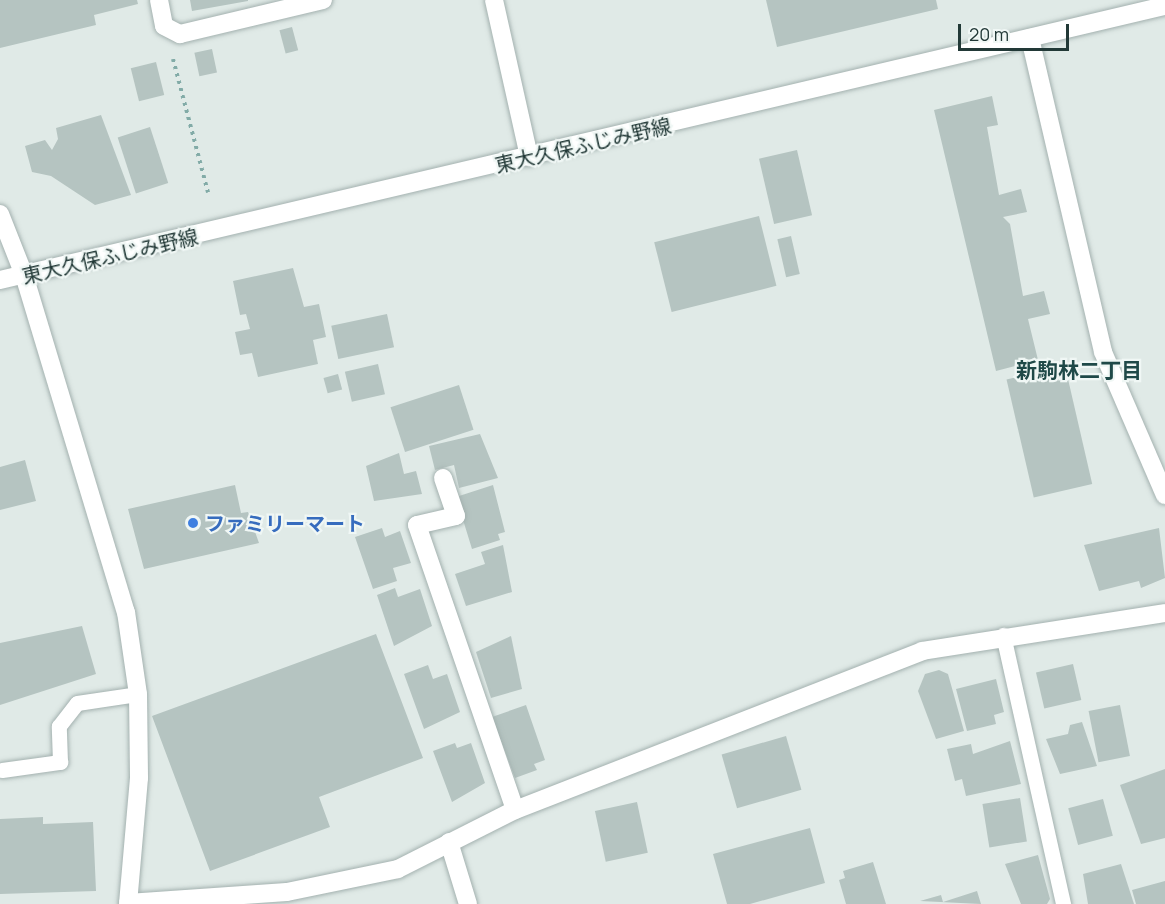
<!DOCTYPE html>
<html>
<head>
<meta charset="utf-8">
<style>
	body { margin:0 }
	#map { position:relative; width:1165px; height:904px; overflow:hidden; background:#e0eae7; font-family:Manrope,"Noto Sans JP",sans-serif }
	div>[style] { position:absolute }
	.building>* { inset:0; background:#b5c4c1; transform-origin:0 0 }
	.path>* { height:4px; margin-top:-2px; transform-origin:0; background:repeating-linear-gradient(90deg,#82aba7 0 3px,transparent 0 7.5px) }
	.roads { filter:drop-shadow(0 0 2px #a3b1af) drop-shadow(0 0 2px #a3b1af) }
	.lane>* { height:15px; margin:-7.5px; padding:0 7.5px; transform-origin:7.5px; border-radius:7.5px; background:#fff }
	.street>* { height:18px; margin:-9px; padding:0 9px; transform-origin:9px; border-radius:9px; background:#fff }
	.secondary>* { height:18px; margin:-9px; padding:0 9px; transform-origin:9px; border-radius:9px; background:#fff }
	.dots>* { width:16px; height:16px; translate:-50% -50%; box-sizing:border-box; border:3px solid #f0f7f5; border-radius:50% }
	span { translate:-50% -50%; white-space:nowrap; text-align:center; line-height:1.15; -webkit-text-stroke:4.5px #f0f7f5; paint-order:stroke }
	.street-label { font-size:20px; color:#223937 }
	.shop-label { font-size:20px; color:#366cbe; font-weight:700 }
	.left { translate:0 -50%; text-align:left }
	.neighbourhood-label { font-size:21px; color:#1f4948; font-weight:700 }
	.scale { position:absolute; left:958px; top:24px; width:111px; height:27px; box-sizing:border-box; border:3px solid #223937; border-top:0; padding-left:8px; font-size:18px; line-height:21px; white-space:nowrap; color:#223937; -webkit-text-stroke:4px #f0f7f5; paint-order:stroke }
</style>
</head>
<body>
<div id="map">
	<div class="building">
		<div style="clip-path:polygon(0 0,137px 0,138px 4px,94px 15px,96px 25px,0 48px)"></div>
		<div style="clip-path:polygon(190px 0,248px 0,248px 1px,192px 11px)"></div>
		<div style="clip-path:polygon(766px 0,936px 0,938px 9px,777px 47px)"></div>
		<div style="left:292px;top:27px;width:24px;height:13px;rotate:75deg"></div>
		<div style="left:212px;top:49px;width:24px;height:18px;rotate:78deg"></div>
		<div style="left:156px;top:62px;width:34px;height:26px;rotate:76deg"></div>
		<div style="clip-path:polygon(992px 96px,998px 125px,987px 127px,999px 195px,1021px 189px,1027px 212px,1003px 217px,1010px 224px,1023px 296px,1044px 291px,1050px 314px,1028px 319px,1038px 360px,996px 371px,934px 110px)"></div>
		<div style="clip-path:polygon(101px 115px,131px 195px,95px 205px,51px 176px,32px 172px,25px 146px,45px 140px,52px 150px,58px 139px,56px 128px)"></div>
		<div style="left:150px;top:127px;width:59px;height:34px;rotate:72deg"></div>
		<div style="left:797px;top:150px;width:67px;height:39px;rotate:77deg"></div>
		<div style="left:759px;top:216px;width:72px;height:108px;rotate:76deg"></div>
		<div style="left:791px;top:236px;width:39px;height:14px;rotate:77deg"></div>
		<div style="clip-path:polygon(293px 268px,304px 307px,319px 304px,326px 337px,313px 340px,318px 364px,258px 377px,252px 353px,240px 355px,235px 332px,250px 329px,246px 314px,240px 315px,233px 281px)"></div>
		<div style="left:387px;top:314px;width:34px;height:57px;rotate:78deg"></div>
		<div style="left:378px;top:364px;width:31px;height:34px;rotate:77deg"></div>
		<div style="left:1065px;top:366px;width:121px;height:60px;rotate:77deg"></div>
		<div style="left:338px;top:374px;width:16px;height:15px;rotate:75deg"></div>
		<div style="left:459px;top:385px;width:47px;height:72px;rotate:72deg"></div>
		<div style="clip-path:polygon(480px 434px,498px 478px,459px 488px,454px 465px,435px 470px,429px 446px)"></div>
		<div style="clip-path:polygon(399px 453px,404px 474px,416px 471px,422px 494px,374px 501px,366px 466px)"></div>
		<div style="clip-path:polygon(25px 460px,36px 501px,0 510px,0 467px)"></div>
		<div style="clip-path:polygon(235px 485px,241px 513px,248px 512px,259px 543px,144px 569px,128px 509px)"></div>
		<div style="clip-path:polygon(493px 485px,505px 532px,498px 534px,500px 540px,472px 549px,456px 497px)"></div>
		<div style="clip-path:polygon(382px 528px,385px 537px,400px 531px,411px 563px,393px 568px,397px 581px,373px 589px,355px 537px)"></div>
		<div style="clip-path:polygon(1159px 528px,1165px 578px,1141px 588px,1139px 581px,1099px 591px,1084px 545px)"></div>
		<div style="clip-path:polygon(503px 545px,512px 592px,466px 606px,455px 574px,485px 564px,481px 552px)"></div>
		<div style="clip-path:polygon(395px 588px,398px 597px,420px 589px,432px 626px,394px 646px,377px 595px)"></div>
		<div style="clip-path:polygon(82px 626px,96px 674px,0 705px,0 643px)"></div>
		<div style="clip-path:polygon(376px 634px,423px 758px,319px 797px,330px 827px,210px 871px,152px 716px)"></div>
		<div style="clip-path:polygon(511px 636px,522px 689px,491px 698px,476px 652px)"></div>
		<div style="left:1073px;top:664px;width:37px;height:38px;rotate:77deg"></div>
		<div style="clip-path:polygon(428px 665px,433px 679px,447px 674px,460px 712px,424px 729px,404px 674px)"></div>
		<div style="clip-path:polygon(939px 670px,948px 674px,964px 731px,936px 739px,918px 691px,925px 674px)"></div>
		<div style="clip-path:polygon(996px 679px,1004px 712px,994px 715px,996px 724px,967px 731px,956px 689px)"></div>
		<div style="clip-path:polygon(526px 705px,545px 760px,534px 764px,537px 770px,515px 778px,492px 717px)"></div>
		<div style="left:1120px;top:705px;width:52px;height:32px;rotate:79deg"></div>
		<div style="clip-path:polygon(1082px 722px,1097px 766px,1060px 774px,1046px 739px,1068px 734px,1070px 725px)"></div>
		<div style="left:786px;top:736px;width:56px;height:67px;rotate:74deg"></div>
		<div style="clip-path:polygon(1010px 741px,1021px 784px,966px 796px,962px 779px,955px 781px,947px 749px,971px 744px,973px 754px)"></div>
		<div style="clip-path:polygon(455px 743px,457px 748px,471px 743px,485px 783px,452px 802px,433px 751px)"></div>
		<div style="clip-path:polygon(1165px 769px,1165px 838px,1141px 844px,1120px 785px)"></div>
		<div style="left:1020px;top:798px;width:44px;height:38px;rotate:81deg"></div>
		<div style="left:1103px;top:799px;width:38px;height:36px;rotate:75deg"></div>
		<div style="left:637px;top:802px;width:52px;height:43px;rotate:78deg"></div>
		<div style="clip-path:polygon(43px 817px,43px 824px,93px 822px,96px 891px,0 894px,0 819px)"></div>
		<div style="clip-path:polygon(810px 828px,825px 883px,750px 904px,727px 904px,713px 854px)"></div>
		<div style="clip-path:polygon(1038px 855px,1050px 899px,1047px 904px,1021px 904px,1005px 864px)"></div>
		<div style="clip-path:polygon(873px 862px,886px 904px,846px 904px,839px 880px,845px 878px,843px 871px)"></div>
		<div style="clip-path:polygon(1121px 864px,1134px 904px,1088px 904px,1083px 874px)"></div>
		<div style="clip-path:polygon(1165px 881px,1165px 904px,1136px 904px,1132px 890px)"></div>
		<div style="clip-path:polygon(977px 891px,981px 904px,920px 901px,941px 895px,943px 902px)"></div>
	</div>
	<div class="path">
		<div style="left:173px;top:59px;width:138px;rotate:75.3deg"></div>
	</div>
	<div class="roads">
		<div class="lane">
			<div style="left:1003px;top:635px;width:276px;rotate:77.4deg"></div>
			<div style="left:2px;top:770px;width:59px;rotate:-7.9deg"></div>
			<div style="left:60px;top:762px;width:36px;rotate:-92deg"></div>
			<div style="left:59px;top:726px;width:29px;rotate:-52deg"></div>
			<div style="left:77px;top:703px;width:62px;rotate:-8.4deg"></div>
		</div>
		<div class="street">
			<div style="left:159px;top:0;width:26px;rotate:79deg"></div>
			<div style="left:164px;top:26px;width:18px;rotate:27deg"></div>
			<div style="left:180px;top:34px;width:147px;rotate:-13.4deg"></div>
			<div style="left:494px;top:0;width:161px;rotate:77.4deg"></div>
			<div style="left:1030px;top:38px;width:322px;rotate:76.9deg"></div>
			<div style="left:1103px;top:352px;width:156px;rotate:66.6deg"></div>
			<div style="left:24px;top:275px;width:352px;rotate:73.2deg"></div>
			<div style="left:126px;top:612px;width:83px;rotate:81.7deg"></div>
			<div style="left:138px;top:694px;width:84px;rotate:89.3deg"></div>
			<div style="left:139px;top:778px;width:126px;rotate:95deg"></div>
			<div style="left:443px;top:478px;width:40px;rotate:71.1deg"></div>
			<div style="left:456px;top:516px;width:40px;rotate:167deg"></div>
			<div style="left:417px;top:525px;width:301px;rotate:71deg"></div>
			<div style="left:449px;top:842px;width:65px;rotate:73deg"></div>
			<div style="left:128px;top:903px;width:159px;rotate:-4deg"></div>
			<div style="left:287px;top:892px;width:113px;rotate:-11.7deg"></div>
			<div style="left:398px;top:869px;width:131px;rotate:-26.8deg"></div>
			<div style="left:515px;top:810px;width:437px;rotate:-21.3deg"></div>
			<div style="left:922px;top:651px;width:246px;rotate:-8.9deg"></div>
		</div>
		<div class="secondary">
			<div style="left:0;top:214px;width:66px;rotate:68.5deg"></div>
			<div style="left:0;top:280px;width:1197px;rotate:-13.24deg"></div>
		</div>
	</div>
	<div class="dots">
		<div style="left:193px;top:523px;background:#3f7fe0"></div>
	</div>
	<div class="street-label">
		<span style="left:583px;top:145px;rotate:-13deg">東大久保ふじみ野線</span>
		<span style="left:110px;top:256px;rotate:-13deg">東大久保ふじみ野線</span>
	</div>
	<div class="shop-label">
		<span class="left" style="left:205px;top:523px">ファミリーマート</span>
	</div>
	<div class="neighbourhood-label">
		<span style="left:1079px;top:370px">新駒林二丁目</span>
	</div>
	<div class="scale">20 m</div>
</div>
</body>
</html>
